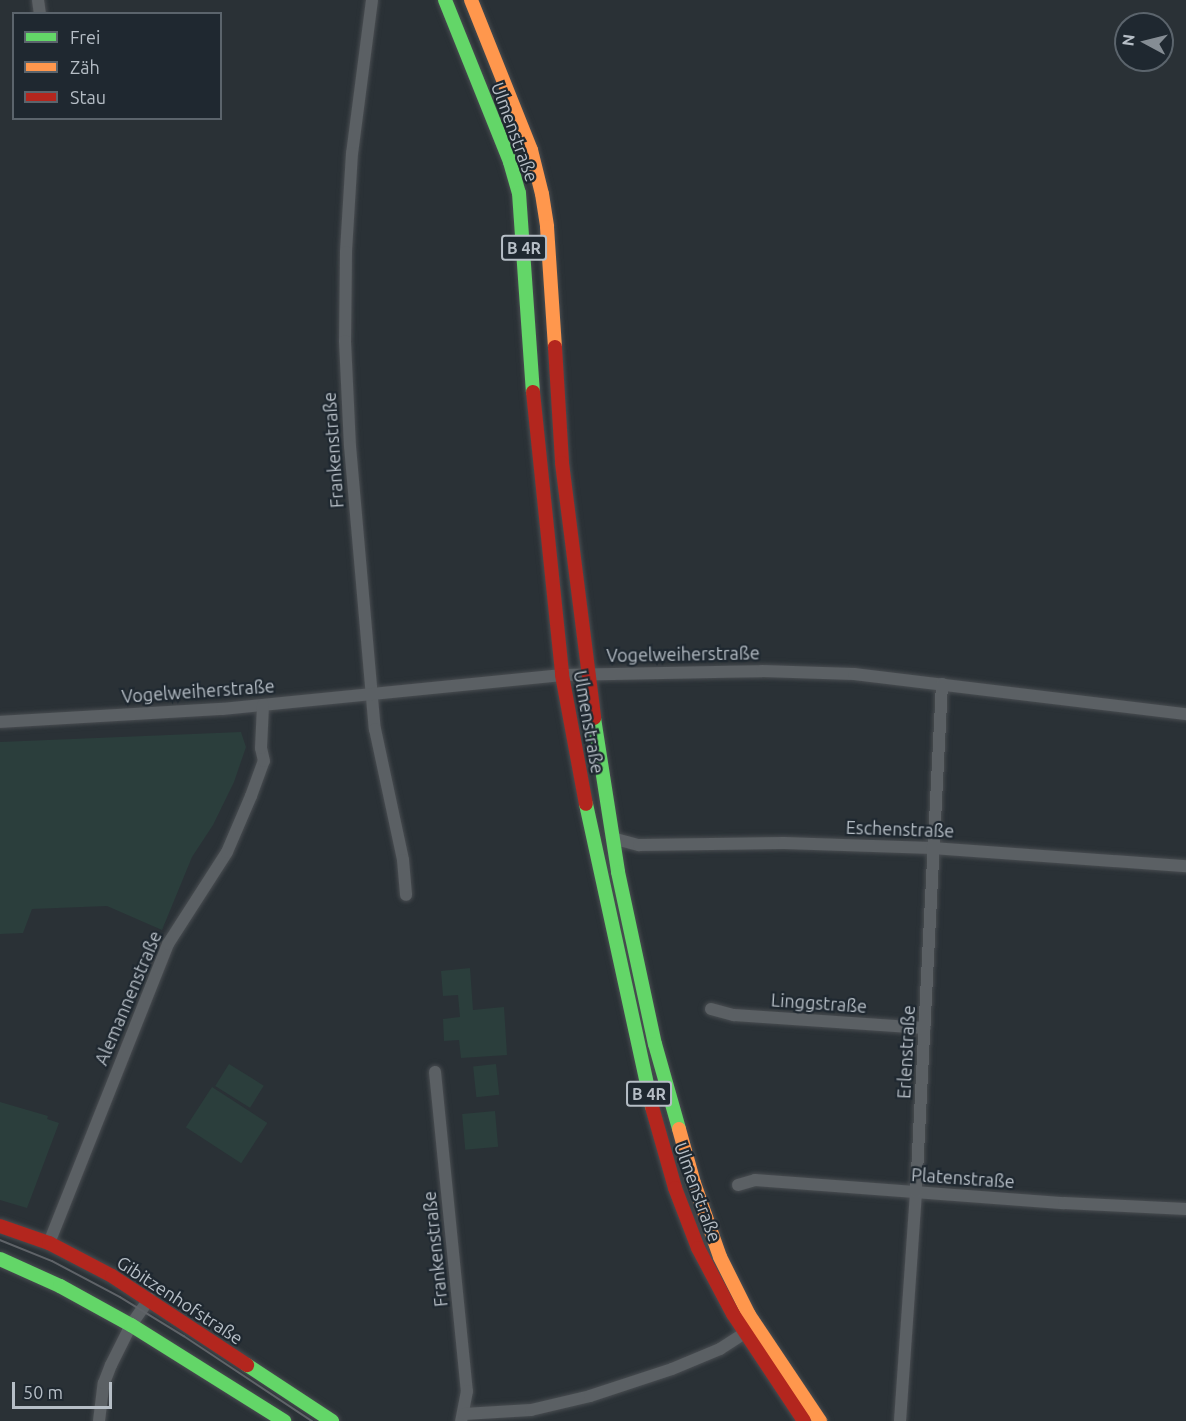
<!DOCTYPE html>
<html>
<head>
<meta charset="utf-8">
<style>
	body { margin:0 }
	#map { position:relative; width:1186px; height:1421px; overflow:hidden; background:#2a3136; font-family:Ubuntu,sans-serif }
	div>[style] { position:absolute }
	.green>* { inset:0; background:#2b3e3c; transform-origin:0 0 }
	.roads { filter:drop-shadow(0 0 2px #494d51) drop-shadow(0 0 2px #494d51) }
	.street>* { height:12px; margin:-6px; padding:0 6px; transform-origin:6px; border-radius:6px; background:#5b6064 }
	.fast>* { height:14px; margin:-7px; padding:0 7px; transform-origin:7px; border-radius:7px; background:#63d668 }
	.slow>* { height:14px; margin:-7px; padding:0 7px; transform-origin:7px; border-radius:7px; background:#ff974d }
	.jam>* { height:14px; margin:-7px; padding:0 7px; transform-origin:7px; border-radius:7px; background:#b3261e }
	.tram>* { height:1.5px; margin:-0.75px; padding:0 0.75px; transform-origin:0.75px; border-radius:0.75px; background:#5f6368 }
	span { translate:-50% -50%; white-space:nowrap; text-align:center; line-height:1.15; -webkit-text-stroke:4.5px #1f2830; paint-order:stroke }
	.shield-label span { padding:2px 4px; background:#1f2830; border:2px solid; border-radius:4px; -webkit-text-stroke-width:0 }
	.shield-label { font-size:16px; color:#b6bec6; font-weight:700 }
	.street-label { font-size:18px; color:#b6bec6 }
	.legend { position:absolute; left:12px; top:12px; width:210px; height:108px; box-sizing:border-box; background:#1f2830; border:2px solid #5b646c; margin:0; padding:8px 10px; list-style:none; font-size:18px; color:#b6bec6 }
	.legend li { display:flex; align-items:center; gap:12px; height:30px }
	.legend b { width:30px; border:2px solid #5b646c }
	.north { position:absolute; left:1114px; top:12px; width:60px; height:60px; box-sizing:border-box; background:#1f2830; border:2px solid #5b646c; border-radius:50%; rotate:277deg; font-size:16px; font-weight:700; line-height:24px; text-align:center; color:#b6bec6 }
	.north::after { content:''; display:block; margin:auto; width:21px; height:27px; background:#858d94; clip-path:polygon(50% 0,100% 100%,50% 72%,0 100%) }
	.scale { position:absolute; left:12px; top:1382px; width:100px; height:27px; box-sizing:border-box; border:3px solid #b6bec6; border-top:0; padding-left:8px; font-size:18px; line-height:21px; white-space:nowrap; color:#b6bec6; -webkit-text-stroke:4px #1f2830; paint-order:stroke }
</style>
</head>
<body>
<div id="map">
	<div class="green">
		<div style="clip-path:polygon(241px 732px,246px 747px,234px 782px,213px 825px,192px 857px,162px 930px,107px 906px,32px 909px,23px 933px,0 934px,0 742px)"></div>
		<div style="clip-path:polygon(470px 968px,473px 1010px,504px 1007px,507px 1055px,461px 1058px,459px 1040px,444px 1041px,443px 1019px,460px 1017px,458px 995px,443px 996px,441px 971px)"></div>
		<div style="left:229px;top:1064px;width:41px;height:26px;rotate:32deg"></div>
		<div style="left:496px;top:1064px;width:31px;height:23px;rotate:84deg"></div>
		<div style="left:212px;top:1087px;width:66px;height:48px;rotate:33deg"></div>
		<div style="clip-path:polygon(0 1102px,48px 1116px,47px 1119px,59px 1123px,27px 1208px,0 1200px)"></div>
		<div style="left:495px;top:1111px;width:36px;height:33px;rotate:85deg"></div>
	</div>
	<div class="roads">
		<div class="street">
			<div style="left:38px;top:0;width:14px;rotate:82deg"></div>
			<div style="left:372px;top:0;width:154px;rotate:97.4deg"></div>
			<div style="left:352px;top:153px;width:99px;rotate:93.5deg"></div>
			<div style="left:346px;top:252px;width:89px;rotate:90.6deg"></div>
			<div style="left:345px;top:341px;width:105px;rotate:87.3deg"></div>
			<div style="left:350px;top:446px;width:284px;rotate:85deg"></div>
			<div style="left:375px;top:729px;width:134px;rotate:77.9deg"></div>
			<div style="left:403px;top:860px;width:35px;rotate:85deg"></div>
			<div style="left:0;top:722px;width:222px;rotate:-3.4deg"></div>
			<div style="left:222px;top:709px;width:342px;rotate:-5.7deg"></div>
			<div style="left:562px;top:675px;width:200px;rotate:-1.1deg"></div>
			<div style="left:762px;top:671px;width:92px;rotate:1.9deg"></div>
			<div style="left:854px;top:674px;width:334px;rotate:6.9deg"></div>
			<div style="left:612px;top:838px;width:28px;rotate:15deg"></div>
			<div style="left:639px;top:845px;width:145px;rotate:-0.8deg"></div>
			<div style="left:784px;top:843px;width:148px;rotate:1.9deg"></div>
			<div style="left:932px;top:848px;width:255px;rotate:4.1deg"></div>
			<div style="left:711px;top:1009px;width:24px;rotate:15deg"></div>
			<div style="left:734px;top:1015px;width:191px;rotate:3.9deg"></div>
			<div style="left:435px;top:1072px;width:321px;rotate:84.3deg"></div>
			<div style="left:467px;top:1391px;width:31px;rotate:101deg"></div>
			<div style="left:738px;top:1185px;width:18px;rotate:-16deg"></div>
			<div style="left:755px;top:1180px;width:310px;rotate:4.3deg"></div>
			<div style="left:1064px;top:1203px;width:122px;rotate:2.8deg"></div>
			<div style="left:49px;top:1243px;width:322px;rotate:-68.3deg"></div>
			<div style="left:168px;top:944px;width:109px;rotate:-57.3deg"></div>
			<div style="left:227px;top:852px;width:61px;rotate:-66.8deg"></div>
			<div style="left:251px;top:796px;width:37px;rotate:-70deg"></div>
			<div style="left:264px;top:761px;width:13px;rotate:-103deg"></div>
			<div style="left:261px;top:748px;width:43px;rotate:-87.3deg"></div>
			<div style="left:464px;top:1414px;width:67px;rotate:-3.4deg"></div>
			<div style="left:531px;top:1410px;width:61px;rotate:-13.3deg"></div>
			<div style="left:590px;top:1396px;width:86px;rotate:-18.2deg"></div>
			<div style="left:672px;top:1369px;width:52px;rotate:-22.6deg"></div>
			<div style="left:720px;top:1349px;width:30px;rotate:-33deg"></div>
			<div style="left:99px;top:1421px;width:38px;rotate:-83deg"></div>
			<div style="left:104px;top:1383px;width:19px;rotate:-69deg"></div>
			<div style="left:111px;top:1365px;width:45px;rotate:-63.4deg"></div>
			<div style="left:131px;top:1325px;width:32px;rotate:-55deg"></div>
			<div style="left:900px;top:1421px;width:230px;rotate:-86deg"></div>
			<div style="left:916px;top:1192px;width:509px;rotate:-87.07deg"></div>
		</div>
		<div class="fast">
			<div style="left:445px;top:0;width:175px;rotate:68.1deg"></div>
			<div style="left:510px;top:162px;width:32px;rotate:74deg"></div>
			<div style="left:519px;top:193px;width:199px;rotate:86deg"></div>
			<div style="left:594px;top:718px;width:156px;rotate:81.1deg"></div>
			<div style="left:618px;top:872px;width:176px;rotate:77.9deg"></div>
			<div style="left:655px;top:1044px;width:88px;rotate:74.2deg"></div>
			<div style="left:586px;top:804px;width:310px;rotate:77.7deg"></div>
			<div style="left:0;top:1259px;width:66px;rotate:24.2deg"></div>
			<div style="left:60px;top:1286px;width:81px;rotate:28.8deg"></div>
			<div style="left:131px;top:1325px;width:181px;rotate:32.1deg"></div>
			<div style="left:247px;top:1365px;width:102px;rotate:33.4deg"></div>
		</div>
		<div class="slow">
			<div style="left:471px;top:0;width:162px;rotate:68.2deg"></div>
			<div style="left:531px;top:150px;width:45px;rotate:76deg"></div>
			<div style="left:542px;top:194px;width:33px;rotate:81deg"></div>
			<div style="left:547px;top:227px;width:120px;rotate:86.2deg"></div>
			<div style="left:679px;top:1129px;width:56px;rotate:74.5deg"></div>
			<div style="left:694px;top:1183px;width:78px;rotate:70.6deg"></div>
			<div style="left:720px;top:1257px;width:65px;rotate:63.4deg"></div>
			<div style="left:749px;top:1315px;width:128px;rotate:56.2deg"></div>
		</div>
		<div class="jam">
			<div style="left:555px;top:347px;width:116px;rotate:86.5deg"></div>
			<div style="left:562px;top:463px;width:257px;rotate:82.8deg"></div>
			<div style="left:533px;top:392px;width:284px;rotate:84.1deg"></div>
			<div style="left:562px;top:675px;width:131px;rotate:79.5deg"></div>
			<div style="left:652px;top:1107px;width:84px;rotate:74.1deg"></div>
			<div style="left:675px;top:1188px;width:64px;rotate:69deg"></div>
			<div style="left:698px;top:1248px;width:75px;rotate:62.1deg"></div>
			<div style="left:733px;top:1314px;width:128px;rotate:56.4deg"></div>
			<div style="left:0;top:1226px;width:52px;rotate:19.1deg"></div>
			<div style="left:49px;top:1243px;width:71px;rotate:27.6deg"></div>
			<div style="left:112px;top:1276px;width:162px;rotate:33.4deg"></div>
		</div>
	</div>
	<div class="tram">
		<div style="left:0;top:1240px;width:56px;rotate:22deg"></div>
		<div style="left:52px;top:1261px;width:77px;rotate:27.9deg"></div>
		<div style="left:120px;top:1297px;width:75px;rotate:31.4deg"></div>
		<div style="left:184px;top:1336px;width:154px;rotate:33.6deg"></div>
	</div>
	<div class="shield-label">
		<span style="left:524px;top:248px">B 4R</span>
		<span style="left:649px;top:1094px">B 4R</span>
	</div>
	<div class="street-label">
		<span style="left:515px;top:132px;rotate:70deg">Ulmenstraße</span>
		<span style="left:333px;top:450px;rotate:-94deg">Frankenstraße</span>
		<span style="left:683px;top:654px;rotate:-1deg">Vogelweiherstraße</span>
		<span style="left:198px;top:691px;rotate:-4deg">Vogelweiherstraße</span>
		<span style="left:589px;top:722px;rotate:80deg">Ulmenstraße</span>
		<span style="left:900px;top:829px;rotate:2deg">Eschenstraße</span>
		<span style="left:128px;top:998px;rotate:-67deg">Alemannenstraße</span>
		<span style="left:819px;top:1003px;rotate:4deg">Linggstraße</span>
		<span style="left:906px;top:1052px;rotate:-87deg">Erlenstraße</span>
		<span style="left:963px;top:1178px;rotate:4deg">Platenstraße</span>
		<span style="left:698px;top:1192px;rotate:70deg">Ulmenstraße</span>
		<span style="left:435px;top:1249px;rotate:-96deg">Frankenstraße</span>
		<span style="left:180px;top:1300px;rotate:33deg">Gibitzenhofstraße</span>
	</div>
	<ul class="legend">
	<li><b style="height:8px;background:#63d668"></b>Frei</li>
	<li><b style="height:8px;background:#ff974d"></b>Zäh</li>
	<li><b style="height:8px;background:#b3261e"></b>Stau</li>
	</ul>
	<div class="north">N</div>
	<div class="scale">50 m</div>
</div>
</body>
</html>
